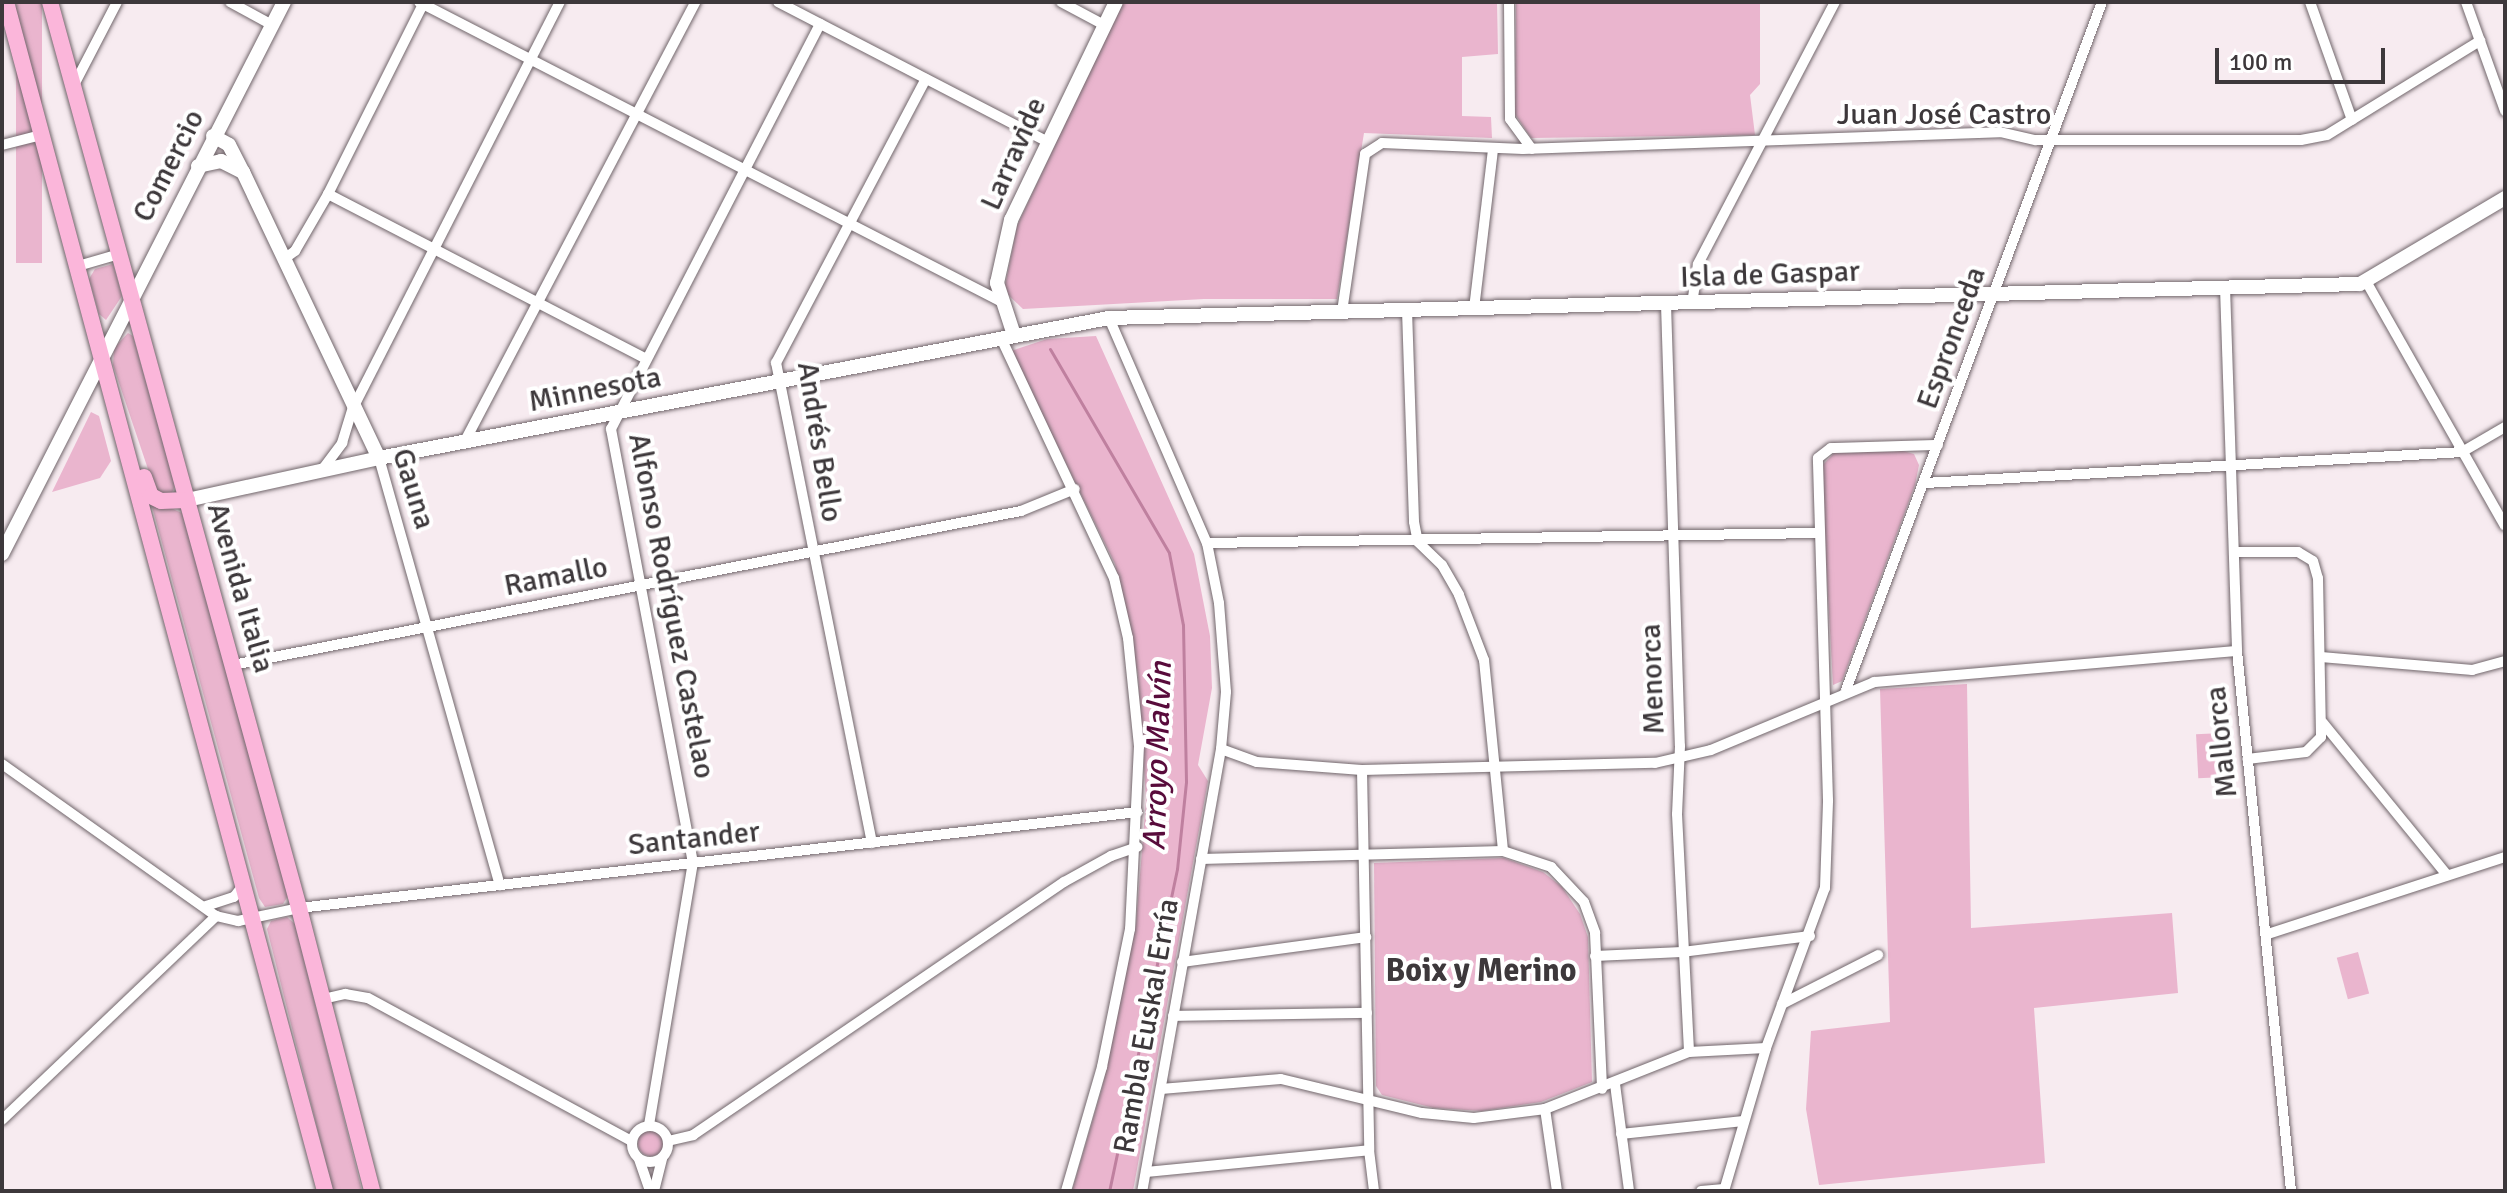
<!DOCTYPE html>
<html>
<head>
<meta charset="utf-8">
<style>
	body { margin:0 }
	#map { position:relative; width:2507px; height:1193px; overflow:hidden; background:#f7ebf0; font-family:Signika,sans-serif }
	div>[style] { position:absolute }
	.green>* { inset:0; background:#eab5ce; transform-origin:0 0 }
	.round { border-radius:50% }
	.stream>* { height:3px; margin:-1.5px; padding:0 1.5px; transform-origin:1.5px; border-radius:1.5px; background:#bf809f }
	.roads { filter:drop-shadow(0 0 2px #71666b) drop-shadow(0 0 2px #71666b) }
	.street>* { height:10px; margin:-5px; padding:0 5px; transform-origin:5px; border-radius:5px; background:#fff }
	.street>.ring { margin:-5px; padding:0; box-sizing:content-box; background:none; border:10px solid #fff; border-radius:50% }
	.secondary>* { height:14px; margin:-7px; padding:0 7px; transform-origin:7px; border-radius:7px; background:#fff }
	.primary>* { height:16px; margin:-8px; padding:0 8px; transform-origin:8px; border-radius:8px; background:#fbb6da }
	span { translate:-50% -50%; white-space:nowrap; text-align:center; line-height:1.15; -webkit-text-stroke:8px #fff; paint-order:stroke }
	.street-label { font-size:30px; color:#3d383b }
	.water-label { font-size:32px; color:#580b3b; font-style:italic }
	.neighbourhood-label { font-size:32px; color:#3d383b; font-weight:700 }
	.frame { position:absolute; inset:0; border:4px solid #3d383b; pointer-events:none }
	.scale { position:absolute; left:2215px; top:48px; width:170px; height:36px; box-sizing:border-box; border:4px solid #3d383b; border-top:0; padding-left:10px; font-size:24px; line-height:28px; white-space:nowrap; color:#3d383b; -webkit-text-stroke:6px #fff; paint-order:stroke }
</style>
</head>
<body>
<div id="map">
	<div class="green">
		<div style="left:16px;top:2px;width:26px;height:261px"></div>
		<div style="clip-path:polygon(1122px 2px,1497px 2px,1498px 54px,1462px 57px,1462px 116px,1491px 117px,1492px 138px,1364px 133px,1337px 299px,1204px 299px,1023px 309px,1004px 291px,1017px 226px)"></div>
		<div style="clip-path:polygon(1516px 2px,1760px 2px,1760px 84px,1750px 95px,1755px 135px,1531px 138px,1515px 114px)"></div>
		<div style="clip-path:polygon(113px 264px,122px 296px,106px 320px,99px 314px,89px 279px,95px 269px)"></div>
		<div style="clip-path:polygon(128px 333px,133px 336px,175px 486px,171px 495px,158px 492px,152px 481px,113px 365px,114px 348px)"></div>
		<div style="clip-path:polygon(1096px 336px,1194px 554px,1210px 636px,1212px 688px,1198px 765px,1208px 781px,1133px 1191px,1072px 1191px,1102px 1088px,1136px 924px,1146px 800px,1138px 674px,1115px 564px,1011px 351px,1047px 339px)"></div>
		<div style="clip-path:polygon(91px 412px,99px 416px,111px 461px,100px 478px,52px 492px)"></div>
		<div style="clip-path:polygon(1903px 451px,1914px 454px,1919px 465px,1915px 485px,1842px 681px,1833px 685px,1821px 467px,1834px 453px)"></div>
		<div style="clip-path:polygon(150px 499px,182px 513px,288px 896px,283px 904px,265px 907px,259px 898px)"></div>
		<div style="clip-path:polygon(1967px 684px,1971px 928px,2172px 913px,2178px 993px,2034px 1008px,2045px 1163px,1819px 1185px,1806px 1109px,1811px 1031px,1890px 1022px,1880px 689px)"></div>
		<div style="left:2222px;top:733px;width:44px;height:26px;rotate:87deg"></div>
		<div style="clip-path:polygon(1504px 858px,1543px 872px,1562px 887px,1580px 914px,1588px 937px,1592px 1082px,1541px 1102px,1482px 1111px,1434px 1108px,1382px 1095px,1376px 1086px,1374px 863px)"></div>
		<div style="clip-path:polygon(287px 917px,295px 924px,362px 1191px,333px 1191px,267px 929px,271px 921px)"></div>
		<div style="left:2358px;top:952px;width:43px;height:22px;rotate:75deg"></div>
		<div class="round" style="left:638px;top:1130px;width:26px;height:26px"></div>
	</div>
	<div class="stream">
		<div style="left:1050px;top:349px;width:236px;rotate:59.7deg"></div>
		<div style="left:1169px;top:553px;width:73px;rotate:79deg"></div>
		<div style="left:1183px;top:625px;width:157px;rotate:88.9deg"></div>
		<div style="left:1186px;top:782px;width:87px;rotate:95.9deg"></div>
		<div style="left:1177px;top:869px;width:329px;rotate:101.9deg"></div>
	</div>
	<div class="roads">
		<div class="street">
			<div style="left:230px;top:2px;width:48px;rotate:28.7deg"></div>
			<div style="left:419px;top:2px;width:653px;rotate:27.23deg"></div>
			<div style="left:778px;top:2px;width:302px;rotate:27.4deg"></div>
			<div style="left:1061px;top:2px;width:49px;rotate:28.1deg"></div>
			<div style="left:1509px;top:2px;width:117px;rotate:89.5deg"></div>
			<div style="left:1510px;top:119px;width:37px;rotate:54deg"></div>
			<div style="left:2310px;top:2px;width:125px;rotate:70.4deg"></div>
			<div style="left:2466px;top:2px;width:116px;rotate:70.3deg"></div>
			<div style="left:74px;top:85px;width:93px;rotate:-62.6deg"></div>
			<div style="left:2px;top:145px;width:40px;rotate:-14.4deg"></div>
			<div style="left:328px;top:194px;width:357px;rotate:27.4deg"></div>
			<div style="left:284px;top:259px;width:14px;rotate:-36deg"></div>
			<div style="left:295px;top:251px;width:66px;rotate:-59.9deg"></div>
			<div style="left:328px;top:194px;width:215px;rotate:-63.4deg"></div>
			<div style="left:78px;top:266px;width:43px;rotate:-16.3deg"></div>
			<div style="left:2367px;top:283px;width:279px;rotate:60.4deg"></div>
			<div style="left:2225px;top:287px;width:364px;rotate:88.1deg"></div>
			<div style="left:2237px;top:651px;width:543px;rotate:84.29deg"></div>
			<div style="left:1666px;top:304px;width:442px;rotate:88.2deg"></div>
			<div style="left:1680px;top:746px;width:68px;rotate:92.5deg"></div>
			<div style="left:1677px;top:814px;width:238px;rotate:87.1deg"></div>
			<div style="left:1692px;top:304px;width:40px;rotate:-81.5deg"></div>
			<div style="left:1698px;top:264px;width:296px;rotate:-62.4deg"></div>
			<div style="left:1474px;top:309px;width:160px;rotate:-83.2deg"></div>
			<div style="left:1407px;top:310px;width:212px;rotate:88.1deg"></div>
			<div style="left:1414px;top:522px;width:20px;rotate:79deg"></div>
			<div style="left:1418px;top:542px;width:33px;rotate:44deg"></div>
			<div style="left:1442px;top:565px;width:34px;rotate:60deg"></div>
			<div style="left:1459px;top:595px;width:70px;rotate:69deg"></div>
			<div style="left:1484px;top:660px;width:192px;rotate:84.3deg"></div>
			<div style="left:1342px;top:312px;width:160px;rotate:-81.7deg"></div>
			<div style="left:1365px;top:154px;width:20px;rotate:-33deg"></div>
			<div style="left:1382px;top:143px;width:141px;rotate:2.4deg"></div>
			<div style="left:1523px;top:149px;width:477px;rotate:-2deg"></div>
			<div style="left:2000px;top:132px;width:37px;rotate:13deg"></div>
			<div style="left:2036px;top:140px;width:265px"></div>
			<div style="left:2301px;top:140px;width:26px;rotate:-11deg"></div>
			<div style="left:2327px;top:135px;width:180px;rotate:-31.6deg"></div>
			<div style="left:1109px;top:318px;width:245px;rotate:66.5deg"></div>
			<div style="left:1207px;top:543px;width:61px;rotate:78.7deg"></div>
			<div style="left:1219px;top:603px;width:89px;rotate:85.5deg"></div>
			<div style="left:1226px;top:692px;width:57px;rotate:95deg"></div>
			<div style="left:1221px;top:749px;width:449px;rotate:100.1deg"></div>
			<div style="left:1001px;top:338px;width:265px;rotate:64.8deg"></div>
			<div style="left:1114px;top:578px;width:62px;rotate:76.9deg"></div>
			<div style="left:1128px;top:638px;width:109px;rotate:84.2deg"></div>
			<div style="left:1139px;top:746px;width:183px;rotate:92.8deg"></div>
			<div style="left:1130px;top:929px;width:141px;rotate:101.5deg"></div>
			<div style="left:1102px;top:1067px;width:129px;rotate:106.2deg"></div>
			<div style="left:465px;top:441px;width:496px;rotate:-62.3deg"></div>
			<div style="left:379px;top:458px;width:444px;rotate:74.2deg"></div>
			<div style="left:322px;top:470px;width:34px;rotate:-53deg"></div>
			<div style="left:342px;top:443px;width:37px;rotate:-73deg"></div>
			<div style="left:353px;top:408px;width:456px;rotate:-63deg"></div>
			<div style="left:1925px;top:483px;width:538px;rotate:-3.3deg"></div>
			<div style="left:2462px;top:452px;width:50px;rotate:-30.2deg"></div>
			<div style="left:1207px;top:543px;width:611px;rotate:-0.94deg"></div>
			<div style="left:2234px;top:552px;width:64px"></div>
			<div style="left:2298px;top:552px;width:17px;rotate:31deg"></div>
			<div style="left:2313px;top:561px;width:18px;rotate:74deg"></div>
			<div style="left:2318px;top:578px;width:159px;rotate:88.9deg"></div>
			<div style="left:2321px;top:737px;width:21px;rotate:135deg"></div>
			<div style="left:2306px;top:752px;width:59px;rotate:173.2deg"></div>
			<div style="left:2321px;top:657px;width:152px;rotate:4.9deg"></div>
			<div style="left:2472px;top:670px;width:34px;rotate:-15deg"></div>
			<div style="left:233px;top:665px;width:803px;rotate:-11.06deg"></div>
			<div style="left:1021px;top:511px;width:58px;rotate:-22.2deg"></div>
			<div style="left:1846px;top:690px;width:734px;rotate:-69.59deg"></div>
			<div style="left:2323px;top:723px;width:196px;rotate:50.8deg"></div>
			<div style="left:1221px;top:749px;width:38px;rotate:20deg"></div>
			<div style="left:1257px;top:762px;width:105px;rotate:4.4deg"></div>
			<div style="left:1362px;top:770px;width:293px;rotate:-1.4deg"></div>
			<div style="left:1655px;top:763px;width:57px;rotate:-13.1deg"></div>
			<div style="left:1711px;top:750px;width:177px;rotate:-22.6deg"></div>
			<div style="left:1874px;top:682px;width:364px;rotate:-4.9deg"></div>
			<div style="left:2px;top:764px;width:262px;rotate:35.4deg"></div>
			<div style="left:1362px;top:770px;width:380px;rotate:88.9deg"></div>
			<div style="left:1369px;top:1150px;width:41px;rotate:83deg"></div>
			<div style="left:872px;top:843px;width:490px;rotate:-101.3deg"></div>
			<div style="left:776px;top:363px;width:321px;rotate:-62.2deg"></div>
			<div style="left:1201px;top:859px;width:302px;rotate:-1.5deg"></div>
			<div style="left:1503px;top:851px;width:51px;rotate:18.4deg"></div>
			<div style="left:1551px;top:867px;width:48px;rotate:46.7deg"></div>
			<div style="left:1584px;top:902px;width:33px;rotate:70deg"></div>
			<div style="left:1595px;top:933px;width:156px;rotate:87.4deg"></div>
			<div style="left:206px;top:906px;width:29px;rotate:-18deg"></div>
			<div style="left:234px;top:897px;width:18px;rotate:-52deg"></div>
			<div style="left:216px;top:916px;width:23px;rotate:13deg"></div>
			<div style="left:238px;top:921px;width:62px;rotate:-12deg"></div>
			<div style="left:299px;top:908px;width:844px;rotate:-6.53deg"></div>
			<div style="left:2268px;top:934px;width:249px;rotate:-18deg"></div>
			<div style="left:1595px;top:956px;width:87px;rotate:-2.6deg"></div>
			<div style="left:1682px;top:952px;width:129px;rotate:-7.1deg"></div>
			<div style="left:1182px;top:962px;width:186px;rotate:-7.7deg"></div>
			<div style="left:323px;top:999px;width:23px;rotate:-13deg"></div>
			<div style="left:345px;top:994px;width:23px;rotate:10deg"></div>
			<div style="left:368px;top:998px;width:299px;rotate:28.5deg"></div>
			<div style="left:1782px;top:1004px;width:108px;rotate:-27deg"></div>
			<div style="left:1173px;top:1016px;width:194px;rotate:-0.9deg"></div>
			<div style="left:1615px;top:1084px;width:108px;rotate:82.5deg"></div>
			<div style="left:1161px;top:1089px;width:120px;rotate:-4.8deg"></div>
			<div style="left:1281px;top:1079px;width:145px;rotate:13.6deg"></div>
			<div style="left:1422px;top:1113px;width:52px;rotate:5.5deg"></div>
			<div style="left:1474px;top:1118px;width:72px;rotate:-7.2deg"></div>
			<div style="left:1545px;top:1109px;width:155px;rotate:-21.6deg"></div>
			<div style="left:1689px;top:1052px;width:77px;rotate:-3deg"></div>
			<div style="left:1545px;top:1109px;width:83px;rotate:81.7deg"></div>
			<div style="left:2px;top:1120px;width:296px;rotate:-43.6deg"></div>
			<div style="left:649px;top:1125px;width:266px;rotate:-80.5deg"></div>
			<div style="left:693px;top:863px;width:442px;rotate:-100.7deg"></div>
			<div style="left:611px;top:429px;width:456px;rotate:-62.7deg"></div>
			<div class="ring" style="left:632px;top:1126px;width:26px;height:26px"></div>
			<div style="left:1621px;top:1134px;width:123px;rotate:-6.1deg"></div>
			<div style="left:668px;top:1141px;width:26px;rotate:-13deg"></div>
			<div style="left:693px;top:1135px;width:449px;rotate:-34.3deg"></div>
			<div style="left:1064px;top:882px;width:54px;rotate:-29deg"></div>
			<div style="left:1111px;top:856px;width:28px;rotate:-19deg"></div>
			<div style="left:639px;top:1159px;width:34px;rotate:71deg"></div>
			<div style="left:1146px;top:1172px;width:224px;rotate:-5.6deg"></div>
			<div style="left:654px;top:1191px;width:34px;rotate:-76deg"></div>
			<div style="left:1701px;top:1191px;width:23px;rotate:-5deg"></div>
			<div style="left:1724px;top:1191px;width:149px;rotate:-73.6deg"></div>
			<div style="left:1766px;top:1048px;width:171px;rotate:-69.8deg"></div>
			<div style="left:1825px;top:888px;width:88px;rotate:-88deg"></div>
			<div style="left:1828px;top:800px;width:342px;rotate:-91.7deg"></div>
			<div style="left:1818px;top:458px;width:16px;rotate:-38deg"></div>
			<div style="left:1831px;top:448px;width:107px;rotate:-1.6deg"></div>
		</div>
		<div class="secondary">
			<div style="left:213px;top:136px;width:18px;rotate:29deg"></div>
			<div style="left:229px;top:145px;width:30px;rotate:63deg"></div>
			<div style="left:243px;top:172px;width:317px;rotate:64.6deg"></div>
			<div style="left:198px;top:166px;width:24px;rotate:-12deg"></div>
			<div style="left:221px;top:161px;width:25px;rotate:27deg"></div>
			<div style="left:1014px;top:335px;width:55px;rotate:-108.1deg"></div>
			<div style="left:997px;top:283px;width:65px;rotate:-77.5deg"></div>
			<div style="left:1011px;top:220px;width:242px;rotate:-64.3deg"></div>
			<div style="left:187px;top:500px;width:197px;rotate:-12.3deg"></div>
			<div style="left:379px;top:458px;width:743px;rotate:-10.86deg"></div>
			<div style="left:1109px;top:318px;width:1251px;rotate:-1.56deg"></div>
			<div style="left:2360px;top:284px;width:169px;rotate:-30.7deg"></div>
			<div style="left:2px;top:554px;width:620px;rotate:-62.94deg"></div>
		</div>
		<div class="primary">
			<div style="left:6px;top:2px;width:1231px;rotate:74.98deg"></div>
			<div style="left:50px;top:2px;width:940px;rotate:74.63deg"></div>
			<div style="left:299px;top:908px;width:292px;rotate:75.5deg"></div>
			<div style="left:144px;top:477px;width:20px;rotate:70deg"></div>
			<div style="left:151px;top:496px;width:11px;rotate:27deg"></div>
			<div style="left:161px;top:501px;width:26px;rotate:-2deg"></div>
		</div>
	</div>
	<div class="street-label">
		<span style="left:1944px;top:115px">Juan José Castro</span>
		<span style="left:1014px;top:154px;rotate:-66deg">Larravide</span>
		<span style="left:169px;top:166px;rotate:-63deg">Comercio</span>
		<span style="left:1770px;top:275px;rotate:-2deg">Isla de Gaspar</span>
		<span style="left:1952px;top:338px;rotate:-70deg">Espronceda</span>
		<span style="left:595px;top:390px;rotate:-11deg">Minnesota</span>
		<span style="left:819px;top:442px;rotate:81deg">Andrés Bello</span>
		<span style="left:413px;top:489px;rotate:73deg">Gauna</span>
		<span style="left:556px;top:577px;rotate:-11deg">Ramallo</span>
		<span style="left:240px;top:588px;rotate:74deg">Avenida Italia</span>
		<span style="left:671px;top:606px;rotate:79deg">Alfonso Rodríguez Castelao</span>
		<span style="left:1653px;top:679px;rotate:-92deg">Menorca</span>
		<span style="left:2222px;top:742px;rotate:-96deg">Mallorca</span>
		<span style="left:694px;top:839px;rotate:-6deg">Santander</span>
		<span style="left:1147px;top:1026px;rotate:-80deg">Rambla Euskal Erría</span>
	</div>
	<div class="water-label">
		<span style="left:1158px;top:756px;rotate:-88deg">Arroyo Malvín</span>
	</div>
	<div class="neighbourhood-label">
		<span style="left:1481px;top:971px">Boix y Merino</span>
	</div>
	<div class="frame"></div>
	<div class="scale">100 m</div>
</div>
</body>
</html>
